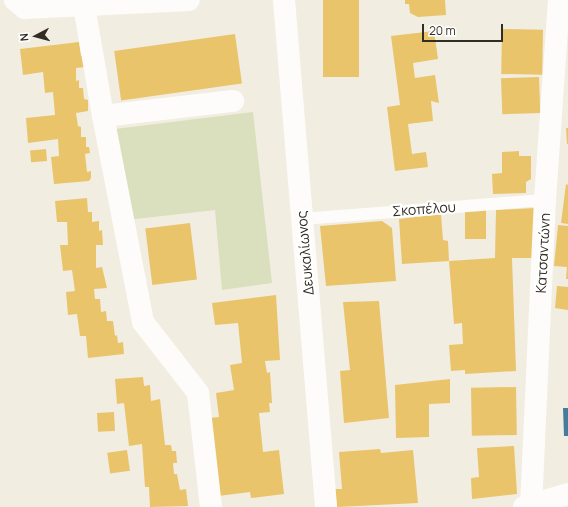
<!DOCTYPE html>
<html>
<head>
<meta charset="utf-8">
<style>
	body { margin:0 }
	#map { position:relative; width:568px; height:507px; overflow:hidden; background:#f2ede1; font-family:Manrope,sans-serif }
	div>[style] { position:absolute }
	.green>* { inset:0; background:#dae0bd }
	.homes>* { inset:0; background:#e9c46a; transform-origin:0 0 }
	.public>* { inset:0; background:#457b9d }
	.service>* { height:12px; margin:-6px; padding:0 6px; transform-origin:6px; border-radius:6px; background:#fdfcfa }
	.minor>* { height:22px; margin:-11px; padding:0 11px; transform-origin:11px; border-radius:11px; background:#fdfcfa }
	.tertiary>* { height:22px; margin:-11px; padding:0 11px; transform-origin:11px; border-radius:11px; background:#fdfcfa }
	span { translate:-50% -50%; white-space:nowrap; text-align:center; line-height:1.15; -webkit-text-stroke:4px #fff; paint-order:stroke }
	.street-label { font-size:14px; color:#312d24 }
	.north { position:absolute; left:16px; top:16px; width:40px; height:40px; -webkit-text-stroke:3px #fff; paint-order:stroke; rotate:264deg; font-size:11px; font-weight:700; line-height:16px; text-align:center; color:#312d24 }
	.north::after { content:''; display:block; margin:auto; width:14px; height:18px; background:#312d24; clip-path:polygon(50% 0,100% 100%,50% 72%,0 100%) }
	.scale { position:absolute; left:422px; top:24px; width:81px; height:18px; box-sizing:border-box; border:2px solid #312d24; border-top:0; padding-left:5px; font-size:12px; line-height:14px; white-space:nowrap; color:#312d24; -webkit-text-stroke:3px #fff; paint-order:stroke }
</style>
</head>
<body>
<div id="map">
	<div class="green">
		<div style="clip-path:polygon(253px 112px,272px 283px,222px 290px,215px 210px,127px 220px,115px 129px)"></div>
	</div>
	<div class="homes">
		<div style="left:323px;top:0;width:36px;height:77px"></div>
		<div style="clip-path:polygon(405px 0,445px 0,446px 15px,418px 17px,410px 13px,409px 4px,405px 4px)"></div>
		<div style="left:502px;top:29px;width:41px;height:45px;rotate:1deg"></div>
		<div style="clip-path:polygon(434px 31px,438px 59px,413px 63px,415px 78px,435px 75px,439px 103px,431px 101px,433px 121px,408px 124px,412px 154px,426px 152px,428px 167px,395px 171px,387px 107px,400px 105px,391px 36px)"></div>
		<div style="left:235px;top:34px;width:50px;height:122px;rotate:82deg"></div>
		<div style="clip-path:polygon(79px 42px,81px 56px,85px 55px,86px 67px,76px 68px,76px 81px,79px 80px,79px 88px,83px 88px,84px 99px,88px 100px,88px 111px,76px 113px,78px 126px,81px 127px,81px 137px,86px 137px,86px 147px,89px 147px,90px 153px,85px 154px,87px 172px,91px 171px,91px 178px,89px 181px,54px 184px,51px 157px,59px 156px,58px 139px,28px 143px,26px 118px,55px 115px,53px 92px,45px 93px,43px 72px,23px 75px,20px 49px)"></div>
		<div style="left:539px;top:77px;width:36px;height:38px;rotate:88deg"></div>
		<div style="clip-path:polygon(566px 128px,568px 128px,568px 144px,567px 144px)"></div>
		<div style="left:46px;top:149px;width:12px;height:16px;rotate:85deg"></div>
		<div style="clip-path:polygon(519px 151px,519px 156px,531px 156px,531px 179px,526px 182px,526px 193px,493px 194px,492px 174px,502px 173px,502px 152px)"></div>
		<div style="clip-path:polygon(566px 184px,568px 185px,568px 224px,561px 223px)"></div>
		<div style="clip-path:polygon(87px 198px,88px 212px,92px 212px,92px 222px,99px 221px,99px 231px,102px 230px,103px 245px,96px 245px,96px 268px,102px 267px,107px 288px,94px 289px,95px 299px,100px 299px,101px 312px,106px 311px,107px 321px,113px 321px,115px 336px,117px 335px,118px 343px,123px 342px,124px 354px,88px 358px,86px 336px,80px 336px,77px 314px,68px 315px,66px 292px,75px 291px,72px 270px,63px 271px,60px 245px,68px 245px,67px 222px,57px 222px,55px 201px)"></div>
		<div style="clip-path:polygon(535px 208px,535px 258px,512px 258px,516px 371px,465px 374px,465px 370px,451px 371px,449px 345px,463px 344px,462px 323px,454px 324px,449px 261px,495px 258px,496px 210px)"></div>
		<div style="left:486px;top:209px;width:30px;height:21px;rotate:90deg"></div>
		<div style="clip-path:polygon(441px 214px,443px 240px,448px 241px,449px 261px,402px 264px,399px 219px)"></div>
		<div style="clip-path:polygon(382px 221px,392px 228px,396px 281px,326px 286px,320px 226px)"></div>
		<div style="left:190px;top:223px;width:57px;height:45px;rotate:83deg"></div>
		<div style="clip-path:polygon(558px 225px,568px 226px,568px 279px,566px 279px,567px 267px,554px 266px)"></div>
		<div style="clip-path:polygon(557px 286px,568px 287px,568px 310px,555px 308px)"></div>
		<div style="clip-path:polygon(276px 295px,280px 360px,265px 361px,267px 373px,270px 372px,272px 403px,269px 403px,270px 412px,259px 413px,263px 452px,279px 450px,284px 494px,251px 498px,250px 492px,218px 496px,209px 418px,219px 417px,216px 393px,234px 390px,230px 365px,242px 363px,238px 323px,215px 325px,212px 303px)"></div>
		<div style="clip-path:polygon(379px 301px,389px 418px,344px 423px,340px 371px,350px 370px,343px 302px)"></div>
		<div style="clip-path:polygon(143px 377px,144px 386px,150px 385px,151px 401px,160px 399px,165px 445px,171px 445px,172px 451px,176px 451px,177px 463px,173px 463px,174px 474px,177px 474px,180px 490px,186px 489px,188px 506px,150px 507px,149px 487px,145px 487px,142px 444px,129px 446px,124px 403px,117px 404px,115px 379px)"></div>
		<div style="clip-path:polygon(450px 379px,450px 403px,429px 404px,429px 437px,396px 438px,395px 385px)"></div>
		<div style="left:516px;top:387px;width:48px;height:45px;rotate:89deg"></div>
		<div style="left:114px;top:412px;width:19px;height:17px;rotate:87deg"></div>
		<div style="clip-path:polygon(514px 446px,517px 494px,472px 499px,471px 478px,479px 477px,477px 448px)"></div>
		<div style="clip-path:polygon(380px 449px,381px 453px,413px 450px,418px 503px,337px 507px,335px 489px,342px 489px,339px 452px)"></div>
		<div style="left:127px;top:450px;width:21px;height:20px;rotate:82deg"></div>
	</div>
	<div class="public">
		<div style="clip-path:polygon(563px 408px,568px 408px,568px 436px,564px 436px)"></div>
	</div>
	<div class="service">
		<div style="left:302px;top:219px;width:244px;rotate:-4.5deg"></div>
	</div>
	<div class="minor">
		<div style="left:15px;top:0;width:13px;rotate:39deg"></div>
		<div style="left:25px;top:8px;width:164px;rotate:-2.8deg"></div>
		<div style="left:284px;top:0;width:509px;rotate:85.26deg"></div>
		<div style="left:84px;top:6px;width:112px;rotate:80.2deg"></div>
		<div style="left:103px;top:116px;width:131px;rotate:-6.6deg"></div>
		<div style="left:103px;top:116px;width:210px;rotate:79deg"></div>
		<div style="left:143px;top:322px;width:90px;rotate:52.2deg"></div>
		<div style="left:198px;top:393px;width:115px;rotate:83.5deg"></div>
		<div style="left:531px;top:507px;width:307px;rotate:-87.4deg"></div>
		<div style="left:545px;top:200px;width:200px;rotate:-86deg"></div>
	</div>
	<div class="tertiary">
		<div style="left:524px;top:507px;width:46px;rotate:-16.5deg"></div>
	</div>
	<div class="street-label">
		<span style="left:424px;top:209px;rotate:-4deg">Σκοπέλου</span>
		<span style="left:305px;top:253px;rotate:-95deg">Δευκαλίωνος</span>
		<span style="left:543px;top:253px;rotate:-87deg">Κατσαντώνη</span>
	</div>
	<div class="north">N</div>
	<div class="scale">20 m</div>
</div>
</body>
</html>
